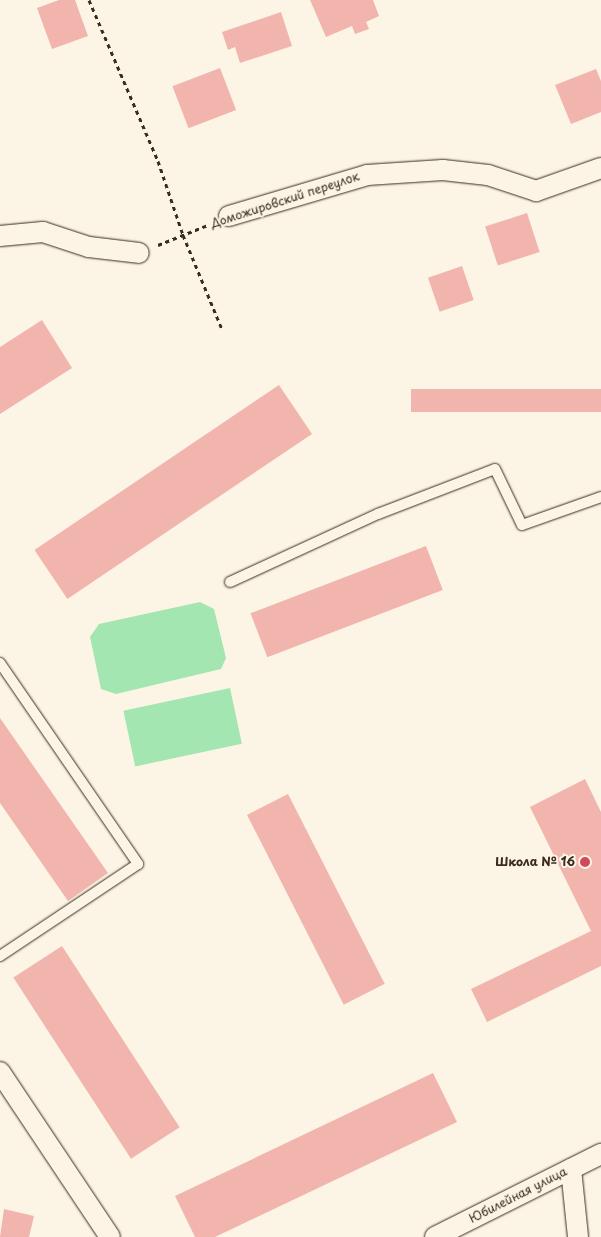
<!DOCTYPE html>
<html>
<head>
<meta charset="utf-8">
<style>
	body { margin:0 }
	#map { position:relative; width:601px; height:1237px; overflow:hidden; background:#fcf5e5; font-family:"Playpen Sans",sans-serif }
	div>[style] { position:absolute }
	.green>* { inset:0; background:#a3e6b1; transform-origin:0 0 }
	.building>* { inset:0; background:#f1b5ae; transform-origin:0 0 }
	.path>* { height:3px; margin-top:-1.5px; transform-origin:0; background:repeating-linear-gradient(90deg,#3b2a1e 0 4px,transparent 0 8px) }
	.roads { filter:drop-shadow(0 0 1px #3b2a1e) drop-shadow(0 0 1px #3b2a1e) }
	.service>* { height:10px; margin:-5px; padding:0 5px; transform-origin:5px; border-radius:5px; background:#fcf5e5 }
	.minor>* { height:20px; margin:-10px; padding:0 10px; transform-origin:10px; border-radius:10px; background:#fcf5e5 }
	.dots>* { width:14px; height:14px; translate:-50% -50%; box-sizing:border-box; border:2px solid #fcf5e5; border-radius:50% }
	span { translate:-50% -50%; white-space:nowrap; text-align:center; line-height:1.15; -webkit-text-stroke:4px #fcf5e5; paint-order:stroke }
	.street-label { font-size:12px; color:#3b2a1e }
	.poi-label { font-size:12px; color:#3b2a1e; font-weight:700 }
	.right { translate:-100% -50%; text-align:right }
</style>
</head>
<body>
<div id="map">
	<div class="green">
		<div style="clip-path:polygon(200px 602px,214px 609px,226px 658px,221px 669px,116px 694px,101px 689px,90px 637px,99px 624px)"></div>
		<div style="left:230px;top:688px;width:57px;height:109px;rotate:78deg"></div>
	</div>
	<div class="building">
		<div style="clip-path:polygon(59px 0,75px 0,88px 36px,52px 49px,37px 8px)"></div>
		<div style="clip-path:polygon(310px 0,373px 0,379px 16px,366px 22px,369px 29px,355px 34px,352px 26px,326px 37px)"></div>
		<div style="clip-path:polygon(281px 12px,292px 46px,240px 63px,235px 47px,228px 50px,222px 32px)"></div>
		<div style="left:220px;top:68px;width:45px;height:51px;rotate:69deg"></div>
		<div style="clip-path:polygon(596px 69px,601px 81px,601px 112px,571px 124px,555px 85px)"></div>
		<div style="left:527px;top:213px;width:41px;height:44px;rotate:72deg"></div>
		<div style="left:462px;top:266px;width:36px;height:36px;rotate:71deg"></div>
		<div style="clip-path:polygon(42px 320px,72px 368px,0 414px,0 347px)"></div>
		<div style="left:279px;top:385px;width:59px;height:295px;rotate:56deg"></div>
		<div style="left:601px;top:389px;width:23px;height:190px;rotate:90deg"></div>
		<div style="left:426px;top:546px;width:47px;height:188px;rotate:69deg"></div>
		<div style="clip-path:polygon(0 718px,108px 873px,68px 901px,0 803px)"></div>
		<div style="clip-path:polygon(585px 779px,601px 812px,601px 966px,487px 1022px,471px 989px,591px 931px,530px 807px)"></div>
		<div style="left:288px;top:794px;width:213px;height:46px;rotate:63deg"></div>
		<div style="left:62px;top:946px;width:216px;height:58px;rotate:57deg"></div>
		<div style="clip-path:polygon(433px 1073px,457px 1122px,215px 1237px,195px 1237px,175px 1196px)"></div>
		<div style="clip-path:polygon(4px 1209px,34px 1216px,29px 1237px,0 1237px)"></div>
	</div>
	<div class="path">
		<div style="left:89px;top:0;width:175px;rotate:66.8deg"></div>
		<div style="left:158px;top:161px;width:78px;rotate:71.3deg"></div>
		<div style="left:183px;top:235px;width:102px;rotate:67.5deg"></div>
		<div style="left:158px;top:245px;width:54px;rotate:-21.8deg"></div>
	</div>
	<div class="roads">
		<div class="service">
			<div style="left:230px;top:582px;width:163px;rotate:-24.7deg"></div>
			<div style="left:378px;top:514px;width:125px;rotate:-21deg"></div>
			<div style="left:495px;top:469px;width:62px;rotate:64.3deg"></div>
			<div style="left:522px;top:525px;width:84px;rotate:-19.5deg"></div>
			<div style="left:0;top:663px;width:244px;rotate:55.5deg"></div>
			<div style="left:138px;top:864px;width:166px;rotate:146.3deg"></div>
		</div>
		<div class="minor">
			<div style="left:229px;top:216px;width:144px;rotate:-16.5deg"></div>
			<div style="left:367px;top:175px;width:76px;rotate:-3.8deg"></div>
			<div style="left:443px;top:170px;width:45px;rotate:6.3deg"></div>
			<div style="left:488px;top:175px;width:51px;rotate:18.4deg"></div>
			<div style="left:536px;top:191px;width:69px;rotate:-19.5deg"></div>
			<div style="left:0;top:236px;width:43px;rotate:-5.3deg"></div>
			<div style="left:43px;top:232px;width:48px;rotate:18.1deg"></div>
			<div style="left:89px;top:247px;width:50px;rotate:6.8deg"></div>
			<div style="left:0;top:1072px;width:198px;rotate:56.3deg"></div>
			<div style="left:571px;top:1169px;width:68px;rotate:84.1deg"></div>
			<div style="left:435px;top:1237px;width:186px;rotate:-26.6deg"></div>
		</div>
	</div>
	<div class="dots">
		<div style="left:585px;top:862px;background:#d1495b"></div>
	</div>
	<div class="street-label">
		<span style="left:285px;top:200px;rotate:-18deg">Доможировский переулок</span>
		<span style="left:518px;top:1195px;rotate:-27deg">Юбилейная улица</span>
	</div>
	<div class="poi-label">
		<span class="right" style="left:575px;top:862px">Школа № 16</span>
	</div>
</div>
</body>
</html>
